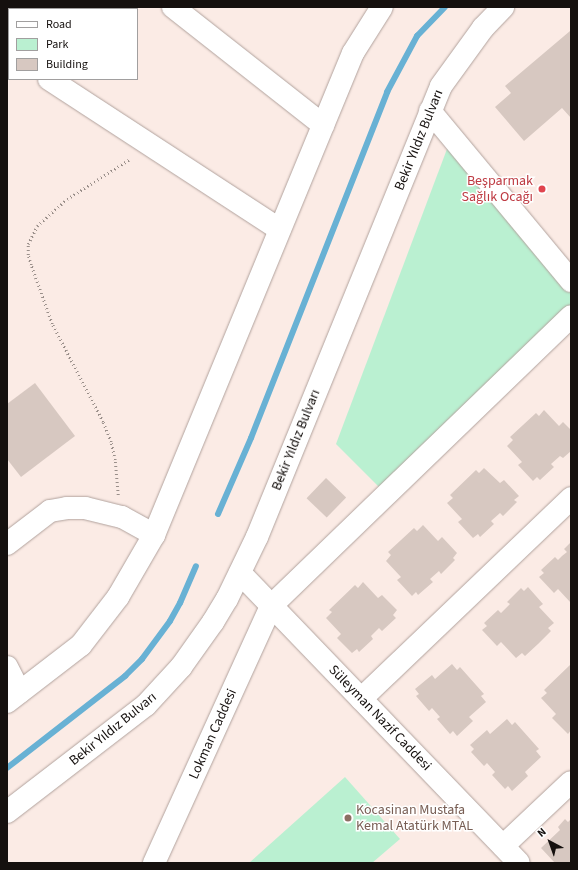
<!DOCTYPE html>
<html>
<head>
<meta charset="utf-8">
<style>
	body { margin:0 }
	#map { position:relative; width:578px; height:870px; overflow:hidden; background:#fbebe5; font-family:"Source Sans 3",sans-serif }
	div>[style] { position:absolute }
	.green>* { inset:0; background:#baf0d1 }
	.stream>* { height:6px; margin:-3px; padding:0 3px; transform-origin:3px; border-radius:3px; background:#68b1d4 }
	.building>* { inset:0; background:#d7c8c1; transform-origin:0 0 }
	.path>* { height:2.5px; margin-top:-1.25px; transform-origin:0; background:repeating-linear-gradient(90deg,#9a8f8a 0 1px,transparent 0 4px) }
	.roads { filter:drop-shadow(0 0 1px #b1a29d) drop-shadow(0 0 1px #b1a29d) }
	.minor>* { height:22px; margin:-11px; padding:0 11px; transform-origin:11px; border-radius:11px; background:#fff }
	.major>* { height:22px; margin:-11px; padding:0 11px; transform-origin:11px; border-radius:11px; background:#fff }
	.dots>* { width:11px; height:11px; translate:-50% -50%; box-sizing:border-box; border:2px solid #fff; border-radius:50% }
	span { translate:-50% -50%; white-space:nowrap; text-align:center; line-height:1.15; -webkit-text-stroke:3px #fff; paint-order:stroke }
	.street-label { font-size:14px; color:#15100e }
	.health-label { font-size:14px; color:#be3a42 }
	.right { translate:-100% -50%; text-align:right }
	.education-label { font-size:14px; color:#785e54 }
	.left { translate:0 -50%; text-align:left }
	.frame { position:absolute; inset:0; border:8px solid #15100e; pointer-events:none }
	.legend { position:absolute; left:8px; top:8px; width:130px; height:72px; box-sizing:border-box; background:#fff; border:1px solid #a19f9f; margin:0; padding:5px 7px; list-style:none; font-size:12px; color:#15100e }
	.legend li { display:flex; align-items:center; gap:8px; height:20px }
	.legend b { width:20px; border:1px solid #a19f9f }
	.north { position:absolute; left:530px; top:822px; width:40px; height:40px; -webkit-text-stroke:3px #fff; paint-order:stroke; rotate:319deg; font-size:11px; font-weight:700; line-height:16px; text-align:center; color:#15100e }
	.north::after { content:''; display:block; margin:auto; width:14px; height:18px; background:#15100e; clip-path:polygon(50% 0,100% 100%,50% 72%,0 100%) }
</style>
</head>
<body>
<div id="map">
	<div class="green">
		<div style="clip-path:polygon(447px 149px,464px 152px,571px 280px,571px 311px,380px 488px,336px 444px)"></div>
		<div style="clip-path:polygon(345px 777px,400px 839px,372px 863px,249px 863px)"></div>
	</div>
	<div class="stream">
		<div style="left:218px;top:514px;width:83px;rotate:-66.5deg"></div>
		<div style="left:251px;top:438px;width:372px;rotate:-68.5deg"></div>
		<div style="left:387px;top:92px;width:64px;rotate:-61.8deg"></div>
		<div style="left:417px;top:36px;width:40px;rotate:-46deg"></div>
		<div style="left:7px;top:768px;width:150px;rotate:-37.9deg"></div>
		<div style="left:125px;top:676px;width:24px;rotate:-45deg"></div>
		<div style="left:142px;top:659px;width:47px;rotate:-53.6deg"></div>
		<div style="left:170px;top:621px;width:21px;rotate:-61deg"></div>
		<div style="left:180px;top:603px;width:40px;rotate:-66.6deg"></div>
	</div>
	<div class="building">
		<div style="clip-path:polygon(570px 31px,571px 32px,571px 118px,562px 108px,524px 141px,495px 107px,511px 93px,505px 86px)"></div>
		<div style="clip-path:polygon(35px 383px,75px 436px,21px 477px,7px 459px,7px 404px)"></div>
		<div style="clip-path:polygon(544px 410px,559px 426px,563px 422px,571px 430px,571px 451px,563px 458px,560px 456px,551px 464px,554px 467px,540px 480px,537px 477px,533px 481px,518px 465px,522px 462px,507px 446px,513px 440px,510px 437px,536px 413px,539px 416px)"></div>
		<div style="clip-path:polygon(484px 468px,500px 483px,504px 480px,519px 496px,514px 500px,517px 502px,503px 516px,500px 513px,491px 521px,494px 524px,480px 537px,478px 534px,473px 538px,458px 522px,462px 519px,447px 503px,453px 498px,450px 495px,476px 470px,479px 473px)"></div>
		<div style="left:326px;top:478px;width:28px;height:28px;rotate:44deg"></div>
		<div style="clip-path:polygon(423px 525px,438px 541px,442px 537px,457px 553px,453px 558px,455px 560px,441px 574px,439px 571px,430px 579px,433px 582px,418px 595px,416px 592px,412px 596px,397px 580px,401px 577px,386px 561px,391px 555px,388px 552px,414px 528px,417px 531px)"></div>
		<div style="clip-path:polygon(571px 542px,571px 603px,558px 589px,554px 593px,539px 577px,544px 573px,541px 570px,555px 557px,558px 560px,562px 556px,567px 552px,564px 549px)"></div>
		<div style="clip-path:polygon(363px 582px,378px 598px,382px 595px,397px 610px,393px 615px,396px 618px,382px 631px,379px 628px,371px 636px,373px 639px,359px 652px,357px 649px,352px 653px,337px 638px,341px 634px,326px 618px,332px 612px,329px 610px,355px 585px,358px 588px)"></div>
		<div style="clip-path:polygon(528px 587px,543px 604px,539px 607px,554px 623px,548px 628px,551px 631px,538px 644px,525px 656px,522px 653px,516px 658px,501px 642px,497px 646px,482px 630px,487px 626px,484px 623px,498px 610px,501px 613px,510px 604px,507px 602px,521px 588px,524px 591px)"></div>
		<div style="clip-path:polygon(452px 664px,457px 670px,460px 667px,484px 694px,481px 696px,486px 702px,469px 717px,473px 721px,457px 736px,453px 731px,450px 734px,437px 719px,440px 717px,432px 708px,429px 711px,416px 696px,419px 694px,415px 689px,432px 675px,435px 679px)"></div>
		<div style="clip-path:polygon(570px 665px,571px 730px,568px 734px,552px 718px,556px 714px,541px 698px,547px 693px,544px 690px)"></div>
		<div style="clip-path:polygon(507px 719px,512px 725px,515px 722px,539px 749px,536px 751px,541px 757px,525px 772px,528px 776px,512px 791px,508px 786px,505px 789px,492px 775px,495px 772px,487px 763px,484px 766px,471px 752px,474px 749px,470px 745px,487px 730px,490px 734px)"></div>
		<div style="clip-path:polygon(565px 819px,568px 822px,571px 819px,571px 863px,555px 863px,541px 848px,560px 830px,558px 827px)"></div>
	</div>
	<div class="path">
		<div style="left:118px;top:495px;width:35px;rotate:-95deg"></div>
		<div style="left:115px;top:460px;width:18px;rotate:-103deg"></div>
		<div style="left:111px;top:442px;width:22px;rotate:-112deg"></div>
		<div style="left:103px;top:422px;width:110px;rotate:-117.5deg"></div>
		<div style="left:52px;top:324px;width:63px;rotate:-109.6deg"></div>
		<div style="left:31px;top:265px;width:10px;rotate:-107deg"></div>
		<div style="left:28px;top:255px;width:11px;rotate:-90deg"></div>
		<div style="left:28px;top:244px;width:20px;rotate:-63deg"></div>
		<div style="left:37px;top:226px;width:40px;rotate:-42deg"></div>
		<div style="left:67px;top:199px;width:75px;rotate:-32.4deg"></div>
	</div>
	<div class="roads">
		<div class="minor">
			<div style="left:173px;top:7px;width:191px;rotate:38.2deg"></div>
			<div style="left:87px;top:9px;width:3px;rotate:-45deg"></div>
			<div style="left:7px;top:49px;width:2px;rotate:27deg"></div>
			<div style="left:49px;top:79px;width:275px;rotate:33.1deg"></div>
			<div style="left:430px;top:111px;width:221px;rotate:50.3deg"></div>
			<div style="left:7px;top:544px;width:54px;rotate:-37.5deg"></div>
			<div style="left:50px;top:511px;width:17px;rotate:-10deg"></div>
			<div style="left:67px;top:508px;width:18px"></div>
			<div style="left:85px;top:508px;width:38px;rotate:14deg"></div>
			<div style="left:122px;top:517px;width:37px;rotate:29deg"></div>
			<div style="left:240px;top:573px;width:402px;rotate:46.1deg"></div>
			<div style="left:7px;top:667px;width:28px;rotate:63deg"></div>
			<div style="left:361px;top:699px;width:291px;rotate:-43.7deg"></div>
			<div style="left:503px;top:846px;width:93px;rotate:-43.3deg"></div>
			<div style="left:154px;top:863px;width:282px;rotate:-65.5deg"></div>
			<div style="left:271px;top:606px;width:417px;rotate:-44deg"></div>
		</div>
		<div class="major">
			<div style="left:7px;top:702px;width:93px;rotate:-37.6deg"></div>
			<div style="left:81px;top:645px;width:61px;rotate:-52.4deg"></div>
			<div style="left:118px;top:597px;width:72px;rotate:-59.9deg"></div>
			<div style="left:154px;top:535px;width:521px;rotate:-67.57deg"></div>
			<div style="left:353px;top:53px;width:54px;rotate:-57.8deg"></div>
			<div style="left:7px;top:812px;width:175px;rotate:-37.6deg"></div>
			<div style="left:146px;top:705px;width:52px;rotate:-47.4deg"></div>
			<div style="left:181px;top:667px;width:55px;rotate:-54.6deg"></div>
			<div style="left:213px;top:622px;width:27px;rotate:-59deg"></div>
			<div style="left:227px;top:599px;width:69px;rotate:-64.2deg"></div>
			<div style="left:257px;top:537px;width:487px;rotate:-67.8deg"></div>
			<div style="left:441px;top:86px;width:72px;rotate:-54.1deg"></div>
			<div style="left:483px;top:28px;width:29px;rotate:-46deg"></div>
		</div>
	</div>
	<div class="dots">
		<div style="left:542px;top:189px;background:#e0444e"></div>
		<div style="left:348px;top:818px;background:#8d6e63"></div>
	</div>
	<div class="street-label">
		<span style="left:419px;top:140px;rotate:-68deg">Bekir Yıldız Bulvarı</span>
		<span style="left:296px;top:440px;rotate:-68deg">Bekir Yıldız Bulvarı</span>
		<span style="left:380px;top:718px;rotate:46deg">Süleyman Nazif Caddesi</span>
		<span style="left:113px;top:729px;rotate:-39deg">Bekir Yıldız Bulvarı</span>
		<span style="left:213px;top:734px;rotate:-66deg">Lokman Caddesi</span>
	</div>
	<div class="health-label">
		<span class="right" style="left:533px;top:189px">Beşparmak<br>Sağlık Ocağı</span>
	</div>
	<div class="education-label">
		<span class="left" style="left:356px;top:818px">Kocasinan Mustafa<br>Kemal Atatürk MTAL</span>
	</div>
	<div class="frame"></div>
	<ul class="legend">
	<li><b style="height:5px;background:#fff"></b>Road</li>
	<li><b style="height:11px;background:#baf0d1"></b>Park</li>
	<li><b style="height:11px;background:#d7c8c1"></b>Building</li>
	</ul>
	<div class="north">N</div>
</div>
</body>
</html>
